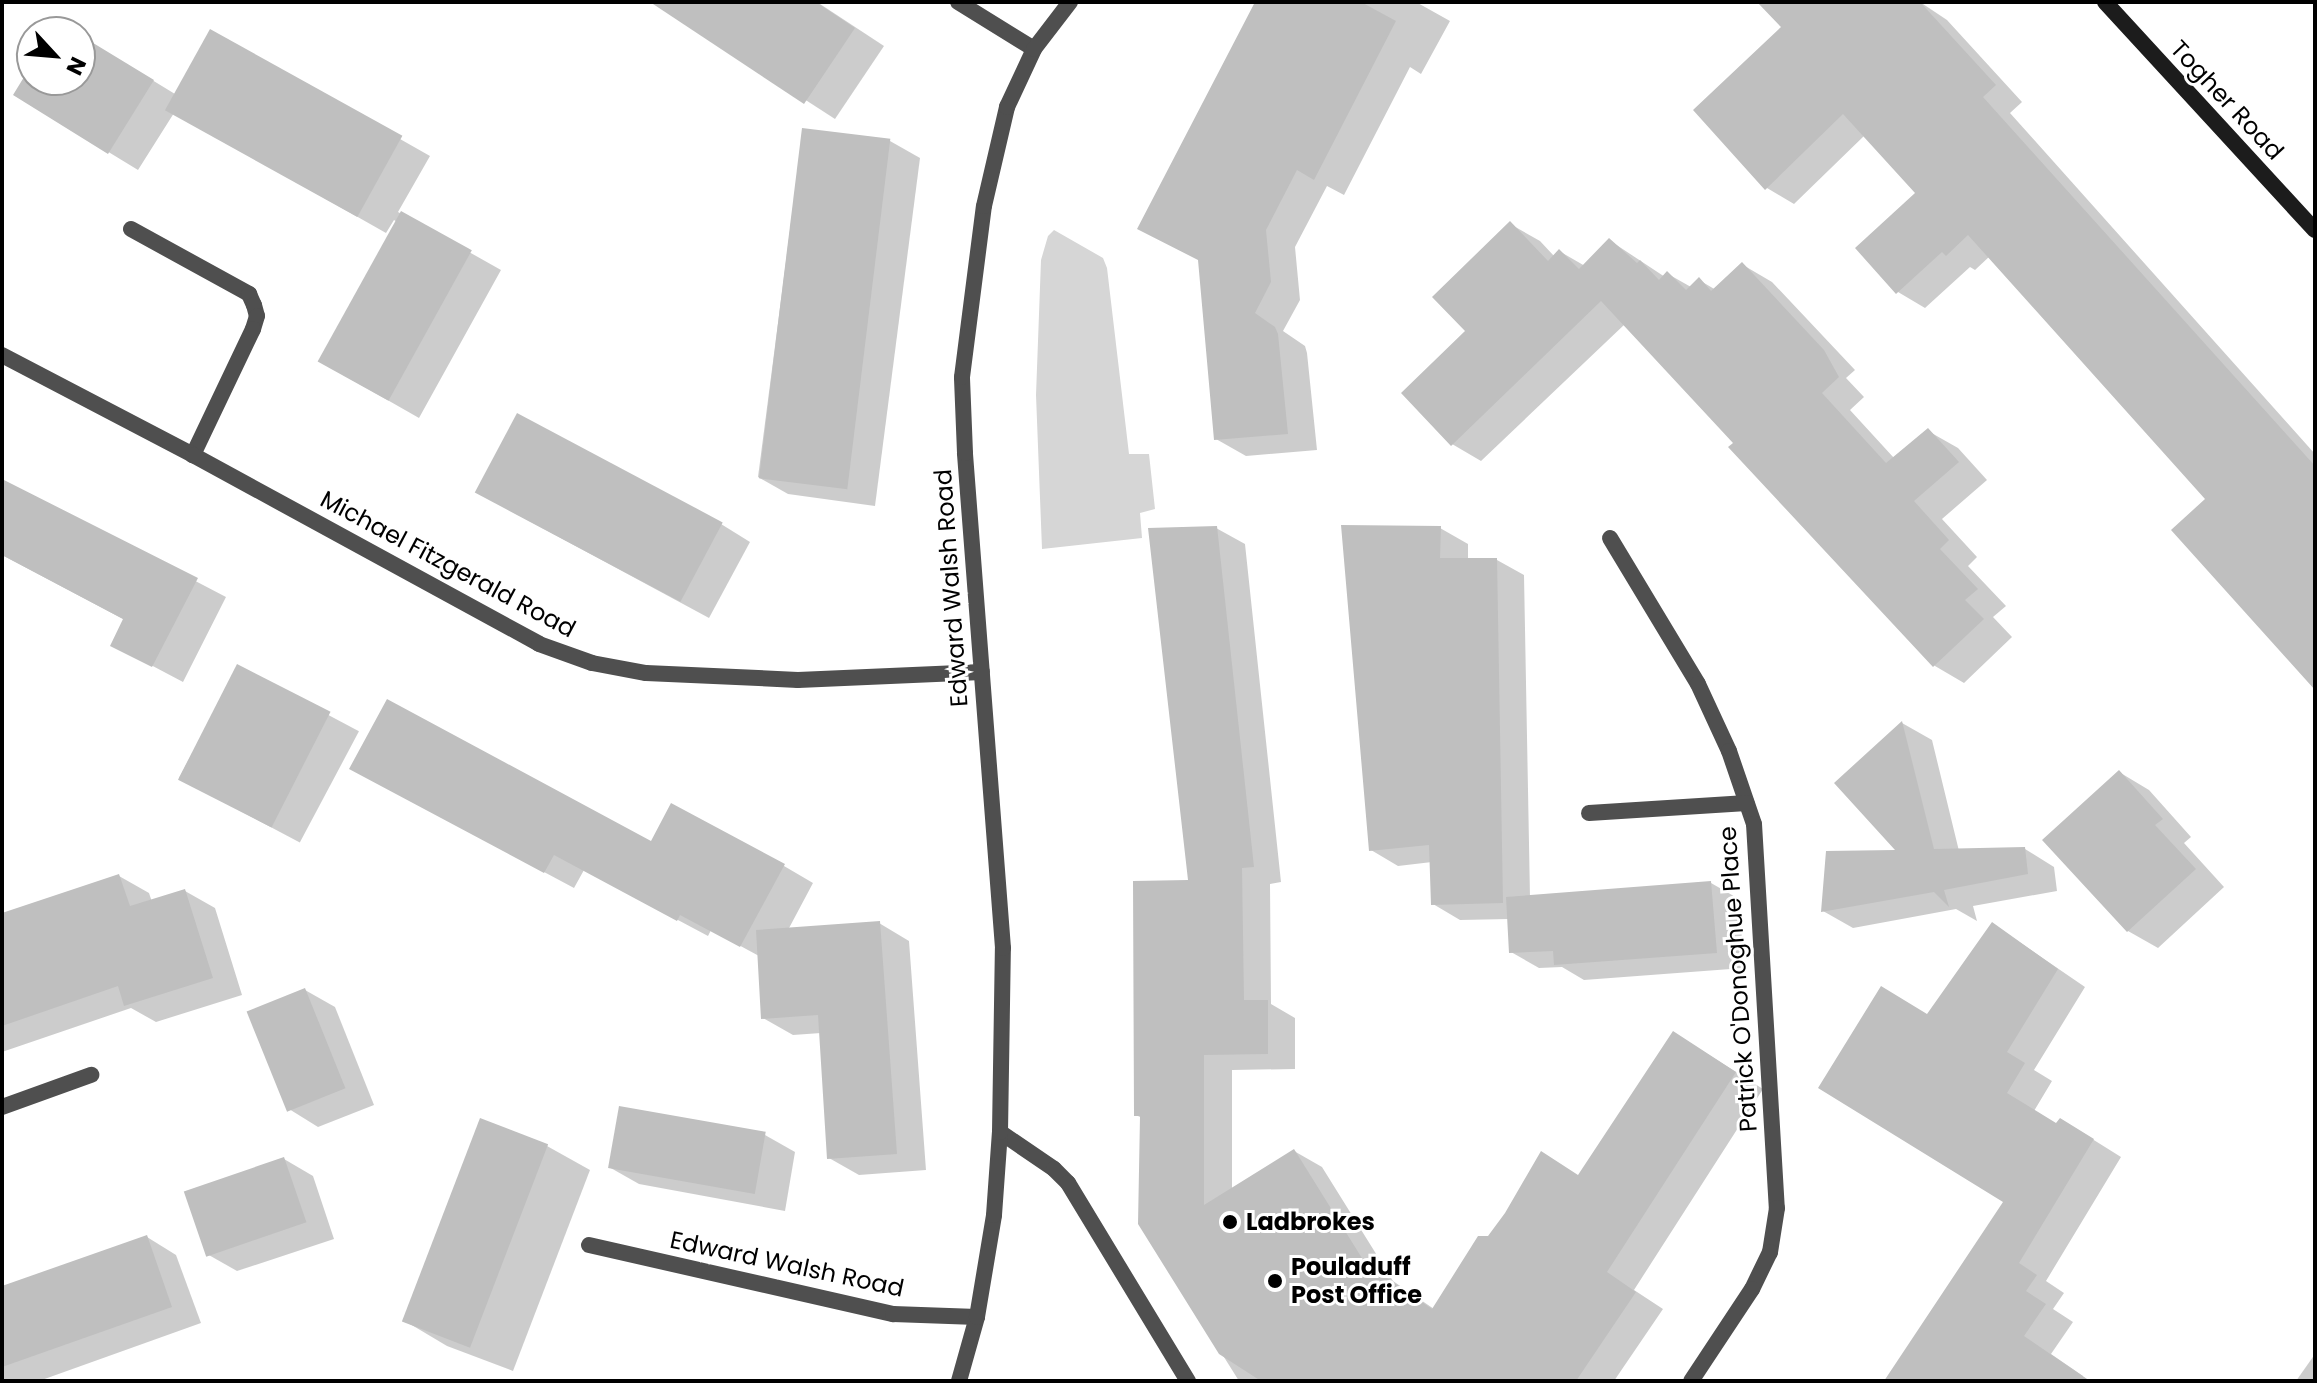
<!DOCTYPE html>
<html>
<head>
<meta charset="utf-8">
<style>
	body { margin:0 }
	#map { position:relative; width:2317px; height:1383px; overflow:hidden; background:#fff; font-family:Poppins,sans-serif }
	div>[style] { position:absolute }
	.green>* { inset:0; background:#d6d6d6 }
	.shadow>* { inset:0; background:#0003; transform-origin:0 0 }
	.building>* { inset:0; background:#bfbfbf; transform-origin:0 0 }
	.street>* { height:16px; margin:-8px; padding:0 8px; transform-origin:8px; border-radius:8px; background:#4f4f4f }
	.secondary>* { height:16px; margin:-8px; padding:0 8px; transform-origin:8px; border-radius:8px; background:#1c1c1c }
	.dots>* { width:22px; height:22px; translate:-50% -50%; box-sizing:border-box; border:4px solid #fff; border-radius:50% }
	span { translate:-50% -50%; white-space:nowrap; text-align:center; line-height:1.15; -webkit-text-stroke:6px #fff; paint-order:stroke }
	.street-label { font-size:24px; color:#000 }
	.poi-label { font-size:24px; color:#000; font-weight:700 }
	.left { translate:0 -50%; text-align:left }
	.frame { position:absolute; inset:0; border:4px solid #000; pointer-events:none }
	.north { position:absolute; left:16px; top:16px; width:80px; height:80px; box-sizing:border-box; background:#fff; border:2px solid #999; border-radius:50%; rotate:116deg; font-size:22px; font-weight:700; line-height:32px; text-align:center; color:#000 }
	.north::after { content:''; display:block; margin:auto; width:28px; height:36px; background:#000; clip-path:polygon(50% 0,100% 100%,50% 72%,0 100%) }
</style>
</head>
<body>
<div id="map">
	<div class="green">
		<div style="clip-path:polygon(1054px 230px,1103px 258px,1107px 268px,1129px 454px,1149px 454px,1155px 509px,1140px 513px,1142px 538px,1042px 549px,1036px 395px,1041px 260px,1048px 236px)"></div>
	</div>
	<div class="shadow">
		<div style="clip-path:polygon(654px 2px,817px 2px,884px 46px,835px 119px)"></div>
		<div style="clip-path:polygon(1257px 2px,1416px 2px,1450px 21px,1421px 74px,1410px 67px,1344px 195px,1327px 186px,1295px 247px,1300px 300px,1283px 331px,1305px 346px,1307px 353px,1317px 450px,1246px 456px,1216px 439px)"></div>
		<div style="clip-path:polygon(1773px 2px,1920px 2px,1947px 20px,2022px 102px,2010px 113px,2315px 454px,2315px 687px,2208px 500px,1990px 256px,1975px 270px,1970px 267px,1925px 308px,1898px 292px,1918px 193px,1865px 135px,1794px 204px,1767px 188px,1783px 28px)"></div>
		<div style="clip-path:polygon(59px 24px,73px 32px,54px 32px)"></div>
		<div style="clip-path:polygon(211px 32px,430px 156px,398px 212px,501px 270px,419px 418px,319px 361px,397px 222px,394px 220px,386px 233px,174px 113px,138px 170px,15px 95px,32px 67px,32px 80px,80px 80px,80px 36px,175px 94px)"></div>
		<div style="clip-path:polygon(803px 130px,890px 141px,920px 158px,875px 506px,788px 494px,758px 477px)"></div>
		<div style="clip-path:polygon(1510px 224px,1540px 241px,1554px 256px,1559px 251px,1585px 266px,1609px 240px,1665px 277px,1668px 274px,1691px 287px,1699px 280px,1716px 290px,1743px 265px,1772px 282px,1855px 370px,1846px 378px,1864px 397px,1850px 410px,1894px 458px,1928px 431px,1958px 448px,1987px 480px,1942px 519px,1977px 557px,1968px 566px,2006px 606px,1993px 617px,2012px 637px,1964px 683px,1935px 666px,1731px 447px,1735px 443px,1625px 324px,1481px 461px,1452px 444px,1468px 331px)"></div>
		<div style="clip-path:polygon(2px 480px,226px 597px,183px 682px,113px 645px,125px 620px,2px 555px)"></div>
		<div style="clip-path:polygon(507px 509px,721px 524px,750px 542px,709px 618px)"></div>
		<div style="clip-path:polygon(1216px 528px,1245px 544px,1281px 882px,1270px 884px,1271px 1004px,1295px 1018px,1295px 1069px,1232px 1070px,1232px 1190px,1294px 1151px,1322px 1167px,1393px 1281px,1434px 1309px,1489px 1238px,1580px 1176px,1674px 1033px,1763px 1089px,1634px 1290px,1663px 1309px,1614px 1381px,1239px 1381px,1140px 1223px,1142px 1118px,1136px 1115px,1190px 882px)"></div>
		<div style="clip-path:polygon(1440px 528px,1468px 544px,1468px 560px,1497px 560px,1524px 575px,1530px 897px,1711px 883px,1739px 899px,1744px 968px,1584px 980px,1562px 967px,1539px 968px,1511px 952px,1509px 919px,1460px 920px,1433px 904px,1432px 862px,1398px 866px,1371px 850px)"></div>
		<div style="left:238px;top:667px;width:137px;height:126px;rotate:28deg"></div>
		<div style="clip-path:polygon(1902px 723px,1932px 740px,1959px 851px,2025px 849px,2054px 867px,2057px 891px,1973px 906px,1977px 921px,1956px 909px,1853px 928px,1823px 911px,1900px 852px)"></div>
		<div style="clip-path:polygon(2119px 772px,2149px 790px,2191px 837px,2184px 843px,2224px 887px,2158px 948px,2128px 931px,2045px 841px)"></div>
		<div style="clip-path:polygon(381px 785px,652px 843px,784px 866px,813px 883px,788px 930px,879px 923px,909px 941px,926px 1170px,859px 1175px,829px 1158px,821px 1033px,793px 1035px,763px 1018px,759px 956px,711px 930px,708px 936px,584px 870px,574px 888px)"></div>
		<div style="clip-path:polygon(119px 876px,149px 893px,152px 902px,185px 891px,215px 908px,242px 995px,156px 1022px,131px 1008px,2px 1052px,2px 916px)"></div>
		<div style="clip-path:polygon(1993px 924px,2085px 987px,2034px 1070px,2052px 1081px,2034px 1111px,2057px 1125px,2089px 1137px,2121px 1157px,2046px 1281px,2064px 1293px,2053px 1309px,2073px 1322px,2051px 1354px,2083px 1376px,2080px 1381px,1886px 1381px,2006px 1201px,1928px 1016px)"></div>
		<div style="clip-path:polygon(305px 990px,335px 1007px,374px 1105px,318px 1127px,289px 1109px)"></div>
		<div style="clip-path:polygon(481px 1120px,547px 1146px,590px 1170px,513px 1371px,447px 1346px,405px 1321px)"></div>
		<div style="clip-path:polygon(765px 1135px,795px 1152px,785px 1211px,639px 1184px,609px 1167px)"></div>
		<div style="clip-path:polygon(284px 1159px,313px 1176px,334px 1239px,237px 1271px,207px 1254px)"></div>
		<div style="clip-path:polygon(147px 1237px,176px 1255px,201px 1323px,39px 1381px,2px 1381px,2px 1289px)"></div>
		<div style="clip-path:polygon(2315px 1354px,2315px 1381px,2296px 1381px)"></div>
	</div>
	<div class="building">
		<div style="clip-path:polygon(650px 2px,816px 2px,855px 28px,804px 104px)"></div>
		<div style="clip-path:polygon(1255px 2px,1361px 2px,1396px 21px,1314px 180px,1297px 170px,1266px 230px,1271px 282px,1255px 313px,1275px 327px,1278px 334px,1288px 434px,1214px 440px,1198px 260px,1137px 229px)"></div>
		<div style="clip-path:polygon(1757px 2px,1920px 2px,1996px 85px,1983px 97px,2315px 466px,2315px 690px,2171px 530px,2205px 499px,1968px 235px,1946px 256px,1942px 252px,1896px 294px,1855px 248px,1915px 193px,1843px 114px,1765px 190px,1693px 110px,1781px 27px)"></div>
		<div style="left:210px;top:29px;width:220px;height:93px;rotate:29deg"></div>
		<div style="clip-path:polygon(80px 35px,154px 80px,108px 154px,13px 95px,32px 64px,32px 80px,80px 80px)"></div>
		<div style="left:802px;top:128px;width:89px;height:353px;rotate:7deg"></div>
		<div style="left:401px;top:211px;width:81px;height:172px;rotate:29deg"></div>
		<div style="clip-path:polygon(1510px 221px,1548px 261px,1559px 249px,1579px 269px,1609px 238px,1637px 263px,1640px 260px,1659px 280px,1667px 271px,1686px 290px,1699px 277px,1711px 291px,1742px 262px,1824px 350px,1839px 377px,1822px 393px,1886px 463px,1928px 428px,1959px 462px,1914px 501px,1949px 540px,1940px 549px,1978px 589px,1965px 600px,1984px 619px,1933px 667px,1728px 447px,1733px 443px,1601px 301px,1451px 446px,1401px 393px,1465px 331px,1432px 297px)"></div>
		<div style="left:517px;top:413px;width:233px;height:90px;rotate:28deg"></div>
		<div style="clip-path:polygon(2px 479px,198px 578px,152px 667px,110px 646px,123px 619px,2px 555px)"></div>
		<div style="clip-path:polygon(1341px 525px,1441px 526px,1440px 558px,1497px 558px,1503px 903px,1431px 905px,1429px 845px,1369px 851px)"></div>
		<div style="clip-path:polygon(1217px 526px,1254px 867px,1242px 868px,1244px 1000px,1268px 1000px,1268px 1054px,1204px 1055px,1204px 1205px,1294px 1149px,1365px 1263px,1432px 1309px,1478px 1236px,1488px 1236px,1505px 1213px,1541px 1151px,1578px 1175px,1673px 1031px,1736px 1072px,1607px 1272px,1636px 1292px,1576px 1381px,1261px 1381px,1219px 1354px,1138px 1224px,1140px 1116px,1134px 1116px,1133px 881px,1188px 880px,1148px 528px)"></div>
		<div style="left:237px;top:664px;width:105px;height:130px;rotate:27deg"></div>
		<div style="clip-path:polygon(387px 699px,651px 841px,671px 803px,785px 864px,740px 947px,680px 915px,677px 921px,554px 855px,544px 873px,349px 769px)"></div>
		<div style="clip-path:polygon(1902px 721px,1934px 849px,2025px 847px,2028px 874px,1944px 890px,1949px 907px,1934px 892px,1821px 912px,1826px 851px,1895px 850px,1834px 783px)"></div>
		<div style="clip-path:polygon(2119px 770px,2163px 819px,2155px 825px,2196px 869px,2127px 932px,2042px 840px)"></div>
		<div style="clip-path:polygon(119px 874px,130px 906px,185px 889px,213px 978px,124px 1006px,118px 986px,2px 1026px,2px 913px)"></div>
		<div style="clip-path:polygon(1711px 881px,1717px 953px,1554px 965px,1553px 951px,1509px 953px,1506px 897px)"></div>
		<div style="clip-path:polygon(880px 921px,897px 1154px,827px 1159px,818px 1015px,761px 1019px,756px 930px)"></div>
		<div style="clip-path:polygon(1992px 922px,2058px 969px,2007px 1052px,2025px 1063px,2007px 1093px,2056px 1123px,2060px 1118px,2094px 1139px,2019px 1263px,2037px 1275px,2026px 1291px,2046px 1304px,2024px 1336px,2090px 1381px,1884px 1381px,2003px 1202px,1818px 1088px,1881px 986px,1927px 1014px)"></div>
		<div style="left:305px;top:988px;width:108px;height:63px;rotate:68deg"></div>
		<div style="left:619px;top:1106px;width:149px;height:63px;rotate:10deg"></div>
		<div style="left:480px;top:1118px;width:73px;height:218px;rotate:21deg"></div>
		<div style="left:284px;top:1157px;width:69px;height:106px;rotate:71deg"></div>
		<div style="clip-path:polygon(147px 1235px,172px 1307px,2px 1367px,2px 1286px)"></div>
	</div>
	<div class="street">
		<div style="left:958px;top:2px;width:89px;rotate:31.7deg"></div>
		<div style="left:131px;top:229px;width:135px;rotate:28.8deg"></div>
		<div style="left:249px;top:294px;width:12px;rotate:66deg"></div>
		<div style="left:254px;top:305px;width:11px;rotate:75deg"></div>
		<div style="left:257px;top:316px;width:14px;rotate:107deg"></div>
		<div style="left:253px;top:329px;width:140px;rotate:115.5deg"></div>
		<div style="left:2px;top:355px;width:216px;rotate:27.6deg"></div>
		<div style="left:193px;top:455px;width:394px;rotate:28.6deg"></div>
		<div style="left:539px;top:644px;width:56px;rotate:19.7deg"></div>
		<div style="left:592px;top:663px;width:55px;rotate:10.5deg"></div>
		<div style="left:646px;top:673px;width:152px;rotate:2.6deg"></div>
		<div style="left:798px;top:680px;width:184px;rotate:-2.5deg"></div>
		<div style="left:1610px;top:538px;width:170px;rotate:58.9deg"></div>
		<div style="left:1698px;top:684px;width:74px;rotate:65.2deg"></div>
		<div style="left:1729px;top:751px;width:77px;rotate:71.1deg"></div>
		<div style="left:1754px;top:824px;width:385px;rotate:86.6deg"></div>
		<div style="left:1777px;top:1208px;width:45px;rotate:99deg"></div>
		<div style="left:1770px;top:1252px;width:41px;rotate:115.9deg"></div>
		<div style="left:1752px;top:1289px;width:110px;rotate:123.5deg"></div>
		<div style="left:1589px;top:813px;width:158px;rotate:-3.6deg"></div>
		<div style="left:2px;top:1107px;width:95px;rotate:-19.8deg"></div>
		<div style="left:1000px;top:1132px;width:65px;rotate:34.4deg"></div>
		<div style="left:1054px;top:1169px;width:20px;rotate:45deg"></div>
		<div style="left:1068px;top:1183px;width:232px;rotate:58.8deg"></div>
		<div style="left:589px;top:1245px;width:312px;rotate:12.8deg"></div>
		<div style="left:893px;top:1314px;width:84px;rotate:2deg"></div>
		<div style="left:959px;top:1381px;width:66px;rotate:-74.3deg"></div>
		<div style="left:977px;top:1317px;width:103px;rotate:-80.5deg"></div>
		<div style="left:994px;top:1215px;width:83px;rotate:-85.9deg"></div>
		<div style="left:1000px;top:1132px;width:184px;rotate:-89.1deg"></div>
		<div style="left:1003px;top:948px;width:496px;rotate:-94.4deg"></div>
		<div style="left:965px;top:453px;width:76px;rotate:-92.3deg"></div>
		<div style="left:962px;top:377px;width:172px;rotate:-82.7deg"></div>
		<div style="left:984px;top:206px;width:102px;rotate:-76.9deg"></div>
		<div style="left:1007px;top:107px;width:64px;rotate:-65deg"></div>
		<div style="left:1034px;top:49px;width:59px;rotate:-52.5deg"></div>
	</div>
	<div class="secondary">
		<div style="left:2105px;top:2px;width:310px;rotate:47.4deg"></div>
	</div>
	<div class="dots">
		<div style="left:1230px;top:1222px;background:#000"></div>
		<div style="left:1275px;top:1281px;background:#000"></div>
	</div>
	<div class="street-label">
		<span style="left:2227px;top:100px;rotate:47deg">Togher Road</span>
		<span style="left:448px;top:564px;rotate:28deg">Michael Fitzgerald Road</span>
		<span style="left:951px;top:588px;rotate:-94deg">Edward Walsh Road</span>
		<span style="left:1738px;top:979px;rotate:-94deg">Patrick O'Donoghue Place</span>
		<span style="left:787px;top:1264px;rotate:12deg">Edward Walsh Road</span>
	</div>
	<div class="poi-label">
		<span class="left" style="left:1246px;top:1222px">Ladbrokes</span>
		<span class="left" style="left:1291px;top:1281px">Pouladuff<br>Post Office</span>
	</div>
	<div class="frame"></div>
	<div class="north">N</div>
</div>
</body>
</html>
